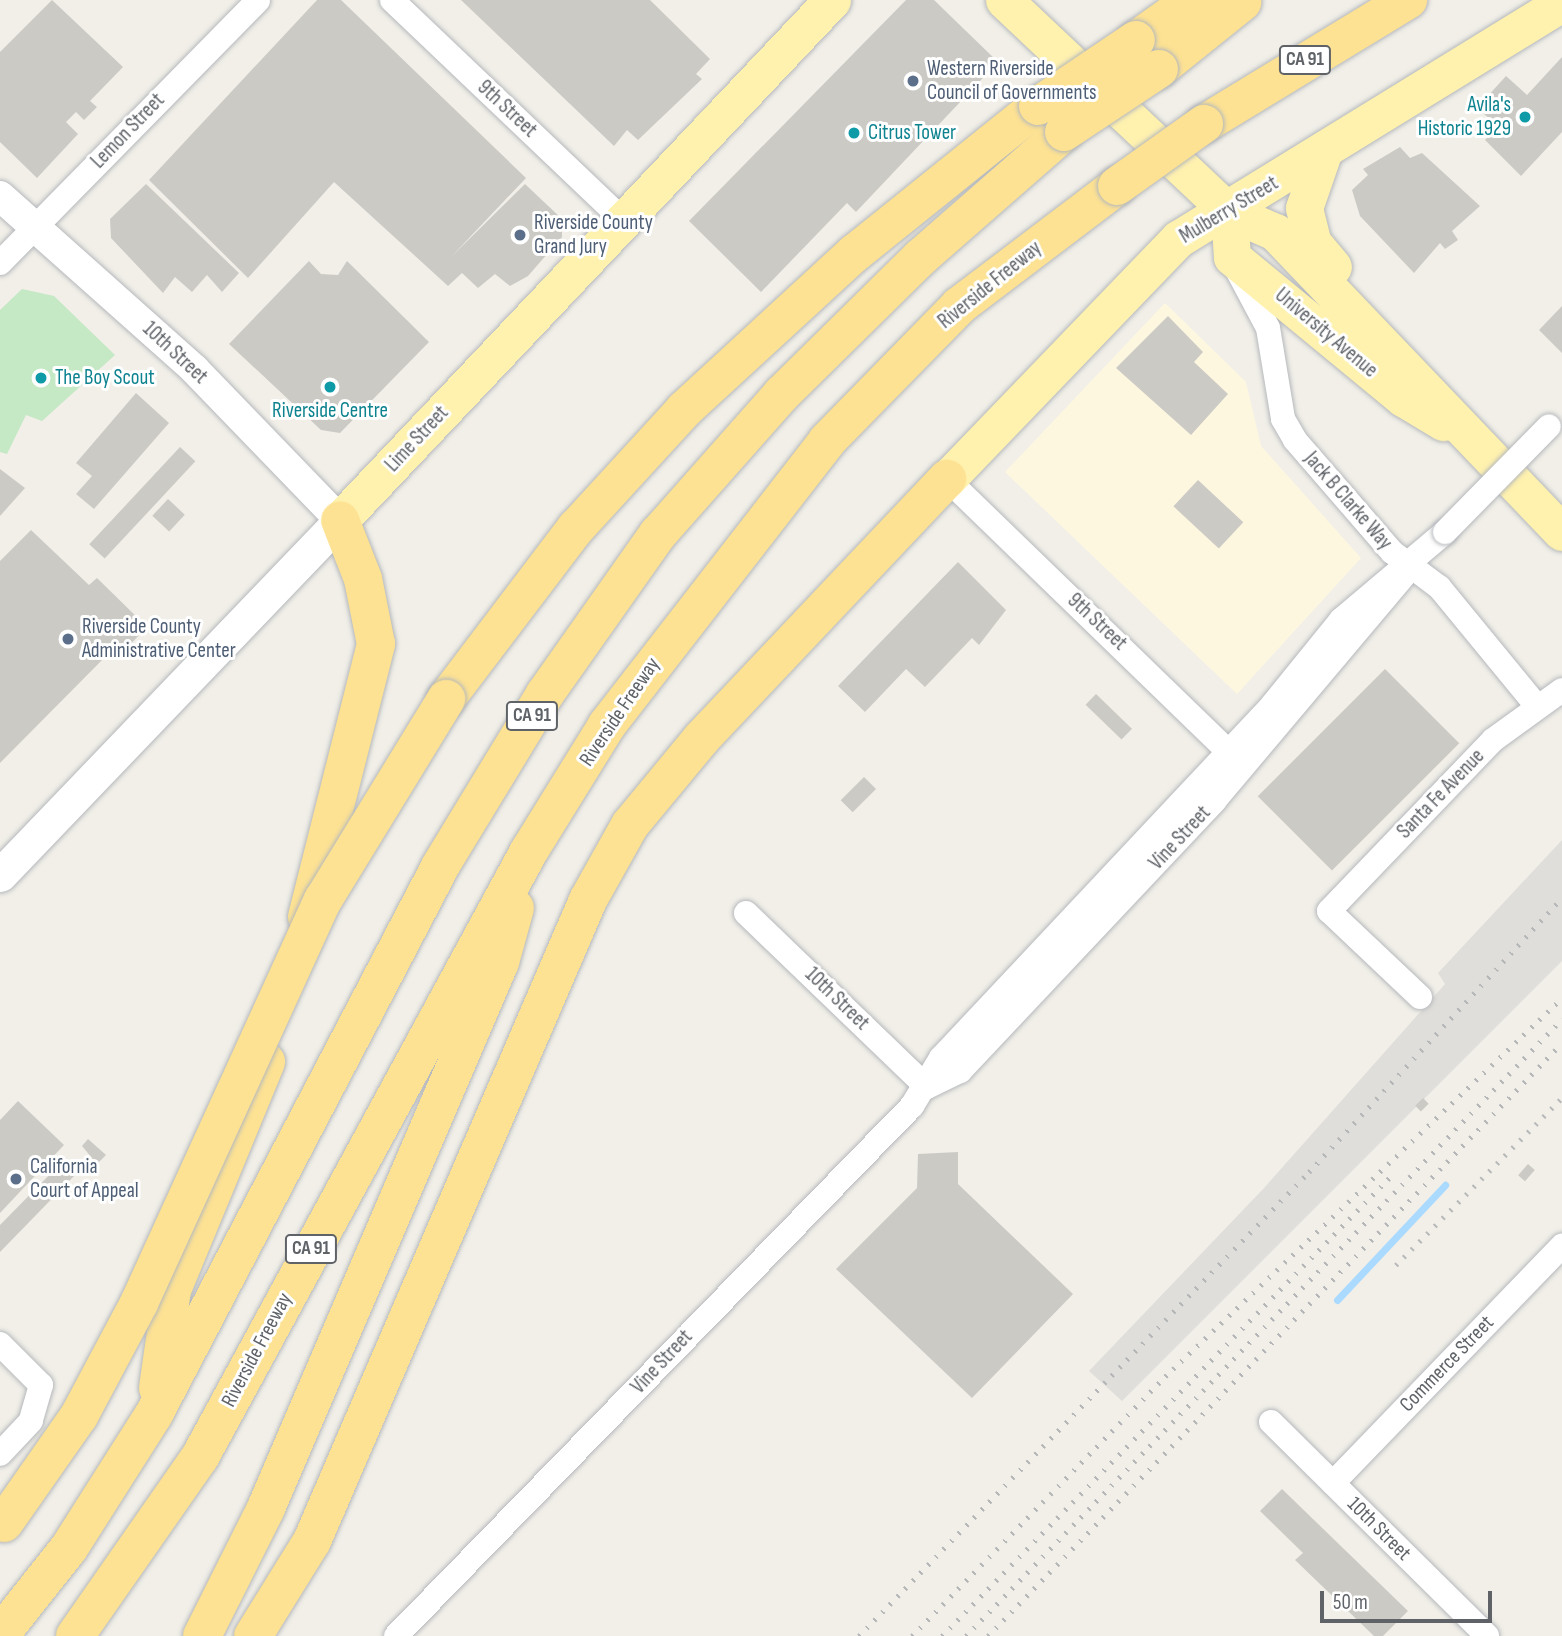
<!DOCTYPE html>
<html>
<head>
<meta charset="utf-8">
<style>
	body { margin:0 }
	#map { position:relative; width:1562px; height:1636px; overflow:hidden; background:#f1efe8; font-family:"Sofia Sans Condensed",sans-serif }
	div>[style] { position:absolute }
	.commercial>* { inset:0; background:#fef7e0 }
	.industrial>* { inset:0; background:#e0deda }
	.green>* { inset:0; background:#c5e8c5 }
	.stream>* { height:7px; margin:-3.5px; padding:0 3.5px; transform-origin:3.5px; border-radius:3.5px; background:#aadaff }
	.building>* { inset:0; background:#cccac5; transform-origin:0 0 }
	.roads { filter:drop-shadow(0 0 2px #b5b8bc) drop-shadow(0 0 2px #b5b8bc) }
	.minor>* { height:24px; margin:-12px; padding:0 12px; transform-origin:12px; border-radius:12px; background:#fff }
	.tertiary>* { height:30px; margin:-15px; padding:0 15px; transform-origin:15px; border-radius:15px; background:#fff }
	.secondary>* { height:33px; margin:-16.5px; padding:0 16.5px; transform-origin:16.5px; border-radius:16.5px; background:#fff }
	.primary>* { height:37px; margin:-18.5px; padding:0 18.5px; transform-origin:18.5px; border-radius:18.5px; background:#fff2af }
	.motorway>* { height:38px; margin:-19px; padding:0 19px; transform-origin:19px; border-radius:19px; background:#fde293 }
	.rail>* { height:5px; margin-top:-2.5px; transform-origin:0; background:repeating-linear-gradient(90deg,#b6b7b8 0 2px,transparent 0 11px) }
	.bridges { filter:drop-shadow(0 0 2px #b5b8bc) drop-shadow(0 0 2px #b5b8bc) }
	.minor-bridge>* { height:24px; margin:-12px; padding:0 12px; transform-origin:12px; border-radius:12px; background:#fff }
	.motorway-bridge>* { height:38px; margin:-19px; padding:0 19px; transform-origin:19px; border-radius:19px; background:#fde293 }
	.dots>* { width:19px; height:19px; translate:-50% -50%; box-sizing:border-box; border:4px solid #fff; border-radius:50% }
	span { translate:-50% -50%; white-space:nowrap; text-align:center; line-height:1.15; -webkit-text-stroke:6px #fff; paint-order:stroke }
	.shield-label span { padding:2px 5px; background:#fff; border:2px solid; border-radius:5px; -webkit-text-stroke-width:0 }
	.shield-label { font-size:19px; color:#5f6368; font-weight:700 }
	.service-label { font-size:21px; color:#4e5e75 }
	.left { translate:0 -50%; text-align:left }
	.culture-label { font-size:21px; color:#0d838f }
	.right { translate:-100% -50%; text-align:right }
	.street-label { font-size:21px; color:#5f6368 }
	.scale { position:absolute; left:1320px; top:1591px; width:172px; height:32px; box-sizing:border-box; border:4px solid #5f6368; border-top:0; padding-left:9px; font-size:21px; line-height:24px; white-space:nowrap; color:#5f6368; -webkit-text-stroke:5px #fff; paint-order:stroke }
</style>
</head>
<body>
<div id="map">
	<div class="commercial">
		<div style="clip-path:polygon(1165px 303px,1246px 382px,1261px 446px,1361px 558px,1237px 694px,1005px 472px)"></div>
	</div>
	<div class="industrial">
		<div style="clip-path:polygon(1562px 840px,1562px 961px,1122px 1401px,1089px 1371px,1265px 1187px,1445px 984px,1438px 973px)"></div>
	</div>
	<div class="green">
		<div style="clip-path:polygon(22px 289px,54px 296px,115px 355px,42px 421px,26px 415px,7px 454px,0 452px,0 310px)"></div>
	</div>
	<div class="stream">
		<div style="left:1337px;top:1300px;width:158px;rotate:-46.8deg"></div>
	</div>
	<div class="building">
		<div style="clip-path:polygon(52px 0,123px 67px,90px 101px,97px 107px,84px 120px,76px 112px,66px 122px,78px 134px,37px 178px,0 142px,0 52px)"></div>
		<div style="clip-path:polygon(317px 0,341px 0,526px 178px,452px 256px,525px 184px,562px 219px,562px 237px,528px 276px,510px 286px,495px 274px,478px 288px,462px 273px,448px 286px,334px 182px,248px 278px,149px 180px)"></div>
		<div style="clip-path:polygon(461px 0,650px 0,710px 59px,696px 74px,702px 79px,638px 140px,627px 130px,614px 146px)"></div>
		<div style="clip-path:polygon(906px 0,934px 0,998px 62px,856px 212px,847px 203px,761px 292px,689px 221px)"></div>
		<div style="clip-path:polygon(1562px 57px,1562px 132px,1521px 176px,1485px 140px,1498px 126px,1477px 108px,1506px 76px,1527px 95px)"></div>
		<div style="clip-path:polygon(1400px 147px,1410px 158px,1422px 153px,1480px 206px,1452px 231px,1458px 240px,1445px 249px,1440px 243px,1414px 273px,1360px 216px,1352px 190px,1368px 175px,1363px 169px)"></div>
		<div style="clip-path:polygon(146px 184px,239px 273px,222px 292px,207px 275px,192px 292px,175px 277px,163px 293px,111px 238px,110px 219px)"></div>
		<div style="clip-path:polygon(309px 261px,321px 274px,338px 275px,347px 261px,429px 342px,340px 433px,321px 430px,229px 344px)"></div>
		<div style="clip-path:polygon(1562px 306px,1562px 353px,1539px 330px)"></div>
		<div style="clip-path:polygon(1168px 316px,1203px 352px,1194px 362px,1228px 394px,1191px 435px,1116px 368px)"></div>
		<div style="clip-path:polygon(136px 393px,169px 423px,94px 509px,76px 494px,92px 476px,76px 463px)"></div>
		<div style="left:180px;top:447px;width:21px;height:133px;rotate:43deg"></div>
		<div style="clip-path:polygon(0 469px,25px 488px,0 516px)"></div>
		<div style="left:1198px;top:480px;width:62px;height:36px;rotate:43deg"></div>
		<div style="left:168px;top:499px;width:23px;height:23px;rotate:43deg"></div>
		<div style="clip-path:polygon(31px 530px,89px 585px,97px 578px,147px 627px,118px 657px,111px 651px,0 763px,0 561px)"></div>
		<div style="clip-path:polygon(958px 562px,1006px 610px,979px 645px,972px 638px,925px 687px,906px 669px,865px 712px,838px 686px)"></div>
		<div style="left:1385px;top:669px;width:105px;height:180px;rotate:45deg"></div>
		<div style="left:1096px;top:694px;width:50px;height:15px;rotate:44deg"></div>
		<div style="left:864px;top:777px;width:17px;height:33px;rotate:45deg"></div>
		<div style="left:1423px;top:1098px;width:8px;height:11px;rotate:45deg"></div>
		<div style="clip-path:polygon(18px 1101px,64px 1145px,0 1213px,0 1120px)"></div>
		<div style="clip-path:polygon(88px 1139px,106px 1155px,97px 1164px,82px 1146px)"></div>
		<div style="clip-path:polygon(958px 1152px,958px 1184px,1073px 1294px,972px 1398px,836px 1269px,917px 1188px,918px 1154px)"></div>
		<div style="clip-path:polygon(63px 1161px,76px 1174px,0 1252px,0 1225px)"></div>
		<div style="left:1528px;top:1164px;width:9px;height:15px;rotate:41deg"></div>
		<div style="clip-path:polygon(1282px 1489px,1408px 1611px,1383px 1636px,1374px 1636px,1295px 1560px,1303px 1553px,1260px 1511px)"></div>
	</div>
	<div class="roads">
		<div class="minor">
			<div style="left:392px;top:0;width:316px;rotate:43.6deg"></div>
			<div style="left:0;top:263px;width:368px;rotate:-45.5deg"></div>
			<div style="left:1234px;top:264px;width:72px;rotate:62deg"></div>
			<div style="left:1268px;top:328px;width:92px;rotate:80.6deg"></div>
			<div style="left:1283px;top:419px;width:24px;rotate:60deg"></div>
			<div style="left:1295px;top:440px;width:148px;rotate:49.1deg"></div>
			<div style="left:1392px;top:552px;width:59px;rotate:36.7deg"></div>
			<div style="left:1439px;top:587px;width:153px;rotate:50.6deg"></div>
			<div style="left:947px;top:479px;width:405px;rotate:44.1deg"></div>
			<div style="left:746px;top:913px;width:251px;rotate:43.9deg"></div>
			<div style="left:1420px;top:997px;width:125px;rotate:-136.6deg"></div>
			<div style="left:1329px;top:911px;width:237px;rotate:-46.2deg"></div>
			<div style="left:1493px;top:740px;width:85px;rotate:-35.9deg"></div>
			<div style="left:927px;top:1087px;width:37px;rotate:-26deg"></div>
			<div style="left:960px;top:1071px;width:371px;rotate:-46.7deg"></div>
			<div style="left:1214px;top:801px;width:295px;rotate:-49.9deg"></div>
			<div style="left:0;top:1344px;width:58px;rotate:45deg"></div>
			<div style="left:41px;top:1385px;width:37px;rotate:106deg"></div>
			<div style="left:31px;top:1421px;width:45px;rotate:133.2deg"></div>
			<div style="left:1271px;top:1422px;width:304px;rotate:44.7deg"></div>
			<div style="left:1333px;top:1483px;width:330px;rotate:-46deg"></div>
			<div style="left:396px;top:1636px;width:740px;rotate:-45.77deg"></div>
			<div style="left:912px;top:1106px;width:56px;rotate:-58.9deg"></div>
			<div style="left:941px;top:1058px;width:485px;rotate:-46.8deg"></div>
			<div style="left:1273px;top:704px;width:108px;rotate:-51deg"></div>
			<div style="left:1341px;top:620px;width:136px;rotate:-40.2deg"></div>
		</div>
		<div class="tertiary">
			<div style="left:0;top:196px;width:261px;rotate:41.7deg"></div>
			<div style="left:195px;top:370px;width:209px;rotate:46deg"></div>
		</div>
		<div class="secondary">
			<div style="left:0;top:875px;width:492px;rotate:-46.2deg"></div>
		</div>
		<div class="primary">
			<div style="left:1004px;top:0;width:309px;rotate:43.3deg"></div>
			<div style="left:1229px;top:212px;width:50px;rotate:23.5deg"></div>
			<div style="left:1275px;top:232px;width:415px;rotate:46.3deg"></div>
			<div style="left:1324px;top:150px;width:61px;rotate:109deg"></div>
			<div style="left:1304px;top:208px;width:36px;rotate:76deg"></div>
			<div style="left:1313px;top:243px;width:31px;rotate:50deg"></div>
			<div style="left:1229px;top:212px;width:45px;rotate:86.2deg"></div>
			<div style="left:1232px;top:257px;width:222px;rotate:39.5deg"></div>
			<div style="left:1403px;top:398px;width:47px;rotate:31deg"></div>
			<div style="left:947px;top:479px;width:333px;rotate:-46.1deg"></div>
			<div style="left:1178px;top:239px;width:451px;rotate:-31.6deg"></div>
			<div style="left:340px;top:520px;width:716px;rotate:-46.58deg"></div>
		</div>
		<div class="motorway">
			<div style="left:1136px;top:40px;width:50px;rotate:-35.3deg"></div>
			<div style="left:1177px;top:11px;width:66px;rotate:-7.9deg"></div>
			<div style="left:1159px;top:69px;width:105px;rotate:-38.8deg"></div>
			<div style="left:1204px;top:124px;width:239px;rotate:-31.3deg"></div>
			<div style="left:446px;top:699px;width:215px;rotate:-52.8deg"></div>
			<div style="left:576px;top:528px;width:160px;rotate:-47.5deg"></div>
			<div style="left:684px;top:410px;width:232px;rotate:-42.6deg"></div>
			<div style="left:855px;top:253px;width:235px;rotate:-38.8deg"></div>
			<div style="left:307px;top:917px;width:282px;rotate:-75.8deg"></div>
			<div style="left:376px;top:644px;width:66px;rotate:-101.3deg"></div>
			<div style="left:363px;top:579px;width:63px;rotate:-111.3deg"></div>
			<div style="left:158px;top:1388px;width:99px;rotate:-81.9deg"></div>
			<div style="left:172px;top:1290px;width:247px;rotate:-67.6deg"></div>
			<div style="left:0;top:1635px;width:111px;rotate:-51.6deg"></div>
			<div style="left:69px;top:1548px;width:159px;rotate:-57.6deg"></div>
			<div style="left:154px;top:1414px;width:619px;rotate:-62.4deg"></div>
			<div style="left:441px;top:865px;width:200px;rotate:-58.7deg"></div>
			<div style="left:545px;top:694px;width:196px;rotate:-54.8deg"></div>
			<div style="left:658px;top:534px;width:187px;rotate:-48.5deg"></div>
			<div style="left:782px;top:394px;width:194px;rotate:-44.6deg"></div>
			<div style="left:920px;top:258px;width:191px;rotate:-41.2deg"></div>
			<div style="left:75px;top:1636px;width:218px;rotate:-55.1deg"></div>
			<div style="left:200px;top:1457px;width:690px;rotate:-61.5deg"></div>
			<div style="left:529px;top:851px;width:148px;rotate:-58.2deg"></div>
			<div style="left:607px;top:725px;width:359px;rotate:-52.2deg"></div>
			<div style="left:827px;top:441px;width:189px;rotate:-45.6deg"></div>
			<div style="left:959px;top:306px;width:198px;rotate:-37.2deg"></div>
			<div style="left:202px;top:1636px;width:143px;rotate:-63.4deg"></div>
			<div style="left:266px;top:1508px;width:594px;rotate:-66.8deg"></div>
			<div style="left:500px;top:962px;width:56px;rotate:-74.5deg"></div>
			<div style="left:253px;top:1636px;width:112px;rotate:-58.2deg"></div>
			<div style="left:312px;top:1541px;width:698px;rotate:-66.7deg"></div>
			<div style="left:588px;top:900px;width:86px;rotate:-60.8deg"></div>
			<div style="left:630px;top:825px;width:113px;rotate:-50.4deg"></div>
			<div style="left:702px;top:738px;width:357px;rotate:-46.6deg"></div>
		</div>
	</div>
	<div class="rail">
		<div style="left:1396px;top:1265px;width:235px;rotate:-45.2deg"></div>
		<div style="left:859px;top:1636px;width:646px;rotate:-45.88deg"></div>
		<div style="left:1309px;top:1172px;width:373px;rotate:-47.3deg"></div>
		<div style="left:912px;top:1636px;width:373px;rotate:-45.7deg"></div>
		<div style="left:1173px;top:1369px;width:538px;rotate:-43.64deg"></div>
		<div style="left:942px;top:1636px;width:644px;rotate:-45.69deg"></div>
		<div style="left:966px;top:1636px;width:858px;rotate:-45.99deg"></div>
		<div style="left:988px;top:1636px;width:825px;rotate:-45.93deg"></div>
	</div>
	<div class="bridges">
		<div class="minor-bridge">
			<div style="left:1445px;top:532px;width:148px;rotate:-45.5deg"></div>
		</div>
		<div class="motorway-bridge">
			<div style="left:1038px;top:106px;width:118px;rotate:-34deg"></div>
			<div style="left:1064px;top:132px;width:114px;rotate:-33.6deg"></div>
			<div style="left:1117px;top:186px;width:107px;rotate:-35.5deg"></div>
			<div style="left:4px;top:1523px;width:131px;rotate:-55deg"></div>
			<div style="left:79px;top:1416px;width:128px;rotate:-62deg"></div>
			<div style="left:139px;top:1303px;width:443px;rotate:-65.5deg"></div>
			<div style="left:323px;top:900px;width:236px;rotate:-58.5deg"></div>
		</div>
	</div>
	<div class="dots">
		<div style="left:913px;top:81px;background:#5c6f8a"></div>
		<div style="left:1525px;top:117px;background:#0f9aa8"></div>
		<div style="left:854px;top:133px;background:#0f9aa8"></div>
		<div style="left:520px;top:235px;background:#5c6f8a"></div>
		<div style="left:41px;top:378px;background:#0f9aa8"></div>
		<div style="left:330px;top:387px;background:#0f9aa8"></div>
		<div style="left:68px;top:639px;background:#5c6f8a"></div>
		<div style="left:16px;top:1179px;background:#5c6f8a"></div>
	</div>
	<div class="shield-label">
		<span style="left:1305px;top:60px">CA 91</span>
		<span style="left:532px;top:716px">CA 91</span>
		<span style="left:311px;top:1249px">CA 91</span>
	</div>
	<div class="service-label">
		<span class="left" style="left:927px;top:81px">Western Riverside<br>Council of Governments</span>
		<span class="left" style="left:534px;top:235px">Riverside County<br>Grand Jury</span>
		<span class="left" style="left:82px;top:639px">Riverside County<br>Administrative Center</span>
		<span class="left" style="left:30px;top:1179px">California<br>Court of Appeal</span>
	</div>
	<div class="culture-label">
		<span class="right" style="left:1511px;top:117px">Avila's<br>Historic 1929</span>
		<span class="left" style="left:868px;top:133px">Citrus Tower</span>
		<span class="left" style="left:55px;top:378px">The Boy Scout</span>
		<span style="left:330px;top:411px">Riverside Centre</span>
	</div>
	<div class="street-label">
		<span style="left:507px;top:109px;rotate:43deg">9th Street</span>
		<span style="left:128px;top:131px;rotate:-46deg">Lemon Street</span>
		<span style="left:1229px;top:210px;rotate:-31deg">Mulberry Street</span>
		<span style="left:990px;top:285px;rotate:-39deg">Riverside Freeway</span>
		<span style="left:1326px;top:333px;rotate:40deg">University Avenue</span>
		<span style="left:175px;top:353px;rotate:43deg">10th Street</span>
		<span style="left:417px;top:439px;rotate:-47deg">Lime Street</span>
		<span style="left:1348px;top:501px;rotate:49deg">Jack B Clarke Way</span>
		<span style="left:1097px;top:622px;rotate:43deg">9th Street</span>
		<span style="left:620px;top:712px;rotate:-56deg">Riverside Freeway</span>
		<span style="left:1441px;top:794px;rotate:-46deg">Santa Fe Avenue</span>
		<span style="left:1180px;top:838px;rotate:-47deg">Vine Street</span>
		<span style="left:837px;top:999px;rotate:44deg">10th Street</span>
		<span style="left:257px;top:1350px;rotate:-62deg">Riverside Freeway</span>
		<span style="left:662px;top:1362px;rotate:-47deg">Vine Street</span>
		<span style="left:1447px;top:1364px;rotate:-46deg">Commerce Street</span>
		<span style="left:1379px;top:1529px;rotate:45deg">10th Street</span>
	</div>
	<div class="scale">50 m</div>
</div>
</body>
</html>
